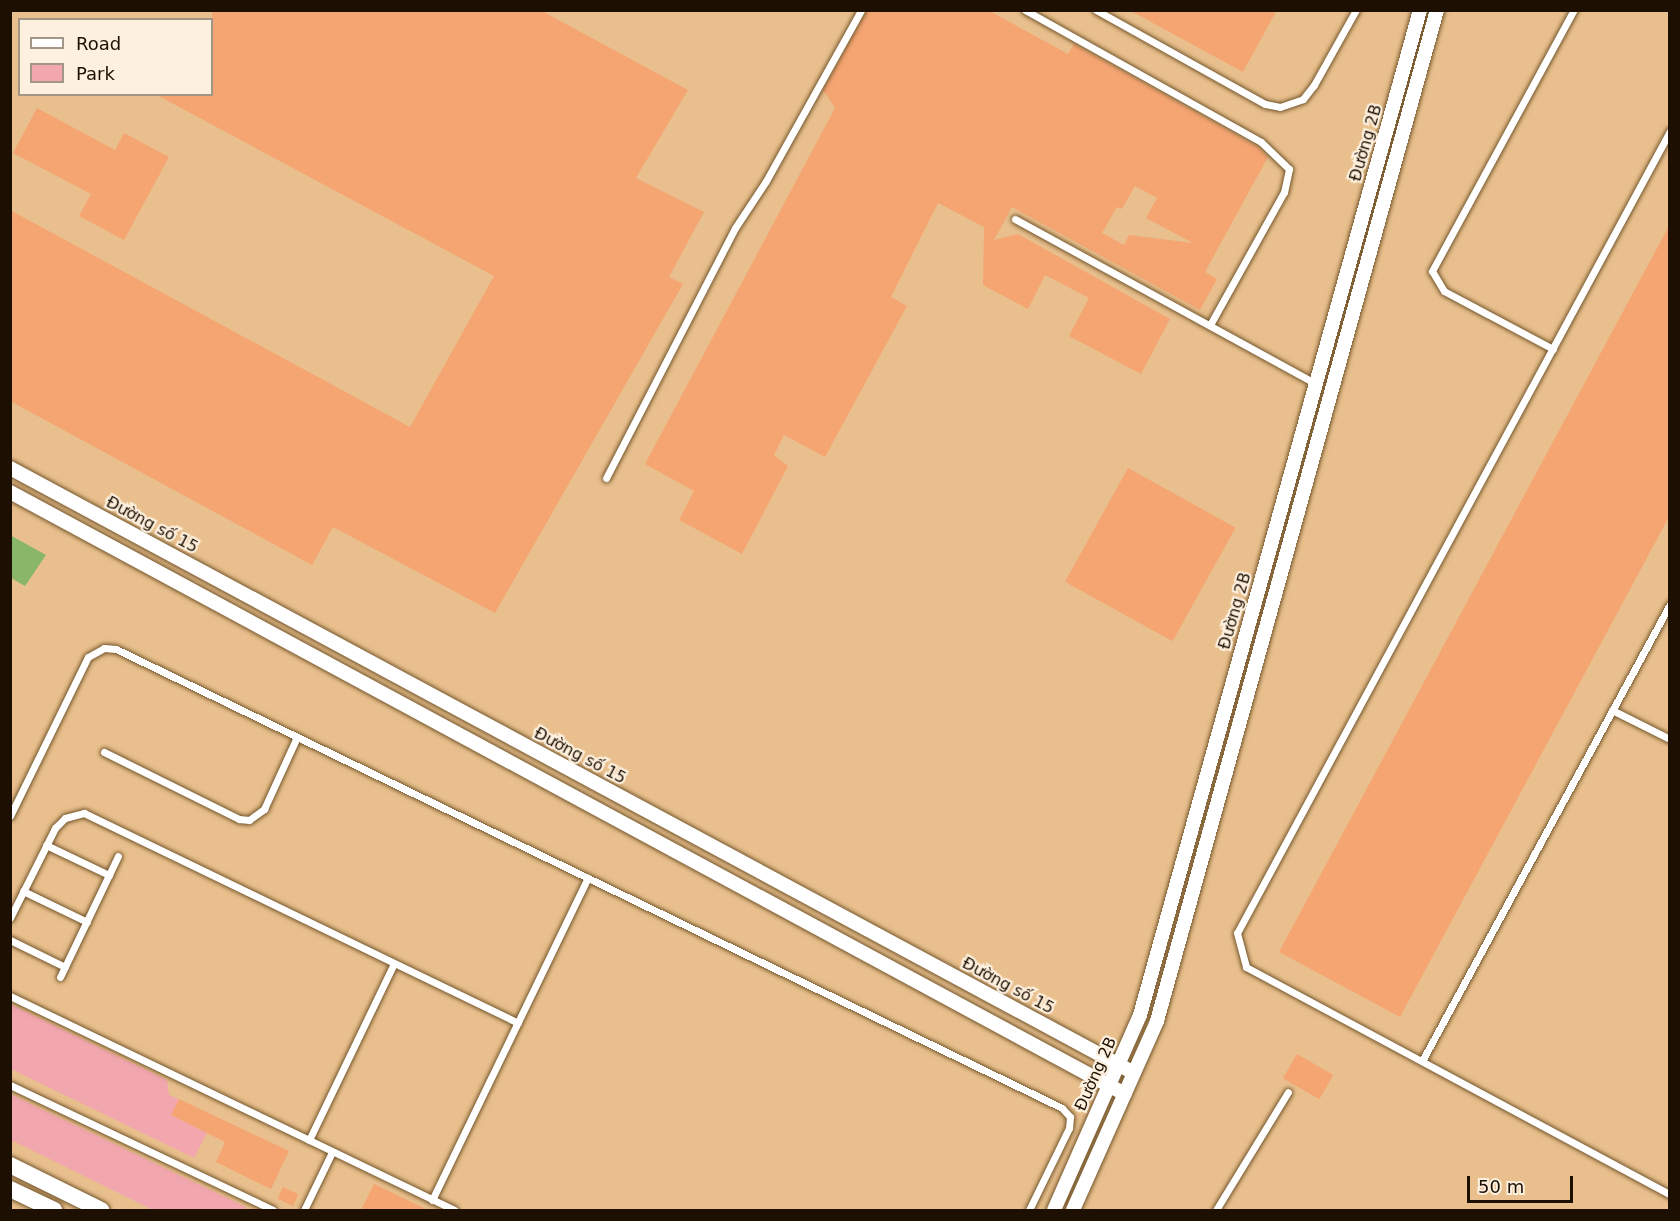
<!DOCTYPE html>
<html>
<head>
<meta charset="utf-8">
<style>
	body { margin:0 }
	#map { position:relative; width:1680px; height:1221px; overflow:hidden; background:#eecb9e; font-family:"DejaVu Sans",sans-serif }
	div>[style] { position:absolute }
	.built>* { inset:0; background:#e9c08d }
	.green>* { inset:0; background:#f2a6ae }
	.water>* { inset:0; background:#89b669 }
	.building>* { inset:0; background:#f4a572; transform-origin:0 0 }
	.roads { filter:drop-shadow(0 0 2px #75562c) drop-shadow(0 0 2px #75562c) }
	.service>* { height:7px; margin:-3.5px; padding:0 3.5px; transform-origin:3.5px; border-radius:3.5px; background:#fff }
	.minor>* { height:14px; margin:-7px; padding:0 7px; transform-origin:7px; border-radius:7px; background:#fff }
	.tertiary>* { height:16px; margin:-8px; padding:0 8px; transform-origin:8px; border-radius:8px; background:#fff }
	span { translate:-50% -50%; white-space:nowrap; text-align:center; line-height:1.15; -webkit-text-stroke:4.5px #fef0de; paint-order:stroke }
	.street-label { font-size:16px; color:#1d1002 }
	.frame { position:absolute; inset:0; border:12px solid #1d1002; pointer-events:none }
	.legend { position:absolute; left:18px; top:18px; width:195px; height:78px; box-sizing:border-box; background:#fef0de; border:2px solid #a49686; margin:0; padding:8px 10px; list-style:none; font-size:18px; color:#1d1002 }
	.legend li { display:flex; align-items:center; gap:12px; height:30px }
	.legend b { width:30px; border:2px solid #a49686 }
	.scale { position:absolute; left:1467px; top:1176px; width:106px; height:27px; box-sizing:border-box; border:3px solid #1d1002; border-top:0; padding-left:8px; font-size:18px; line-height:21px; white-space:nowrap; color:#1d1002; -webkit-text-stroke:4px #fef0de; paint-order:stroke }
</style>
</head>
<body>
<div id="map">
	<div class="built">
		<div style="clip-path:polygon(evenodd,10px 11px,1669px 11px,1669px 1210px,11px 1210px,10px 11px,20px 20px,212px 20px,212px 94px,20px 94px,20px 20px)"></div>
	</div>
	<div class="green">
		<div style="clip-path:polygon(10px 1004px,167px 1080px,169px 1095px,179px 1099px,207px 1133px,194px 1158px,11px 1069px)"></div>
		<div style="clip-path:polygon(10px 1094px,246px 1207px,244px 1210px,153px 1210px,11px 1140px)"></div>
	</div>
	<div class="water">
		<div style="clip-path:polygon(10px 535px,46px 555px,25px 586px,11px 578px)"></div>
	</div>
	<div class="building">
		<div style="clip-path:polygon(212px 10px,540px 10px,688px 90px,636px 178px,704px 212px,669px 277px,683px 284px,495px 613px,333px 527px,312px 565px,10px 401px,10px 210px,410px 427px,494px 276px,155px 94px,212px 94px)"></div>
		<div style="clip-path:polygon(evenodd,867px 10px,988px 10px,1068px 54px,1074px 44px,1258px 147px,1268px 157px,1205px 272px,1217px 279px,1200px 310px,1012px 207px,994px 240px,1018px 234px,1170px 319px,1141px 374px,1069px 336px,1089px 298px,1045px 275px,1028px 309px,983px 285px,984px 227px,938px 203px,891px 297px,907px 306px,825px 457px,784px 435px,774px 455px,788px 466px,742px 554px,679px 520px,694px 491px,645px 464px,835px 108px,823px 90px,867px 10px,1135px 186px,1157px 198px,1146px 218px,1193px 243px,1129px 235px,1124px 245px,1102px 233px,1117px 207px,1122px 209px,1135px 186px)"></div>
		<div style="clip-path:polygon(1129px 10px,1277px 10px,1243px 72px)"></div>
		<div style="clip-path:polygon(37px 108px,115px 150px,124px 133px,169px 157px,124px 240px,79px 216px,91px 194px,13px 153px)"></div>
		<div style="clip-path:polygon(1670px 224px,1670px 515px,1400px 1017px,1279px 952px)"></div>
		<div style="left:1128px;top:468px;width:123px;height:130px;rotate:29deg"></div>
		<div style="left:1297px;top:1054px;width:42px;height:28px;rotate:30deg"></div>
		<div style="clip-path:polygon(179px 1099px,289px 1151px,271px 1189px,216px 1162px,225px 1142px,171px 1115px)"></div>
		<div style="clip-path:polygon(374px 1184px,428px 1210px,361px 1210px)"></div>
		<div style="left:283px;top:1187px;width:17px;height:13px;rotate:25deg"></div>
	</div>
	<div class="roads">
		<div class="service">
			<div style="left:1025px;top:10px;width:270px;rotate:29.2deg"></div>
			<div style="left:1261px;top:142px;width:39px;rotate:44deg"></div>
			<div style="left:1289px;top:169px;width:24px;rotate:102deg"></div>
			<div style="left:1284px;top:192px;width:152px;rotate:119.1deg"></div>
			<div style="left:1096px;top:10px;width:193px;rotate:29.1deg"></div>
			<div style="left:1265px;top:104px;width:15px;rotate:11deg"></div>
			<div style="left:1280px;top:107px;width:24px;rotate:-19deg"></div>
			<div style="left:1303px;top:99px;width:18px;rotate:-52deg"></div>
			<div style="left:1314px;top:85px;width:86px;rotate:-60.8deg"></div>
			<div style="left:1670px;top:131px;width:911px;rotate:118.36deg"></div>
			<div style="left:1237px;top:933px;width:35px;rotate:75deg"></div>
			<div style="left:1246px;top:967px;width:481px;rotate:28.2deg"></div>
			<div style="left:1015px;top:219px;width:343px;rotate:28.7deg"></div>
			<div style="left:1553px;top:349px;width:123px;rotate:-152deg"></div>
			<div style="left:1444px;top:291px;width:23px;rotate:-121deg"></div>
			<div style="left:1432px;top:271px;width:297px;rotate:-61.5deg"></div>
			<div style="left:606px;top:478px;width:281px;rotate:-62.7deg"></div>
			<div style="left:735px;top:228px;width:56px;rotate:-56.6deg"></div>
			<div style="left:766px;top:181px;width:196px;rotate:-60.9deg"></div>
			<div style="left:1612px;top:710px;width:65px;rotate:26.6deg"></div>
			<div style="left:104px;top:752px;width:151px;rotate:26.4deg"></div>
			<div style="left:239px;top:819px;width:10px;rotate:6deg"></div>
			<div style="left:249px;top:820px;width:19px;rotate:-36deg"></div>
			<div style="left:264px;top:809px;width:79px;rotate:-65.4deg"></div>
			<div style="left:10px;top:816px;width:177px;rotate:-63.9deg"></div>
			<div style="left:88px;top:657px;width:18px;rotate:-29deg"></div>
			<div style="left:104px;top:648px;width:12px;rotate:5deg"></div>
			<div style="left:116px;top:649px;width:1051px;rotate:25.88deg"></div>
			<div style="left:1062px;top:1108px;width:12px;rotate:48deg"></div>
			<div style="left:1070px;top:1117px;width:11px;rotate:95deg"></div>
			<div style="left:1069px;top:1128px;width:91px;rotate:116deg"></div>
			<div style="left:46px;top:845px;width:70px;rotate:25.5deg"></div>
			<div style="left:23px;top:891px;width:71px;rotate:25.8deg"></div>
			<div style="left:10px;top:918px;width:101px;rotate:-63.4deg"></div>
			<div style="left:55px;top:828px;width:14px;rotate:-45deg"></div>
			<div style="left:65px;top:818px;width:20px;rotate:-15deg"></div>
			<div style="left:84px;top:813px;width:482px;rotate:25.8deg"></div>
			<div style="left:10px;top:940px;width:61px;rotate:26.1deg"></div>
			<div style="left:60px;top:977px;width:134px;rotate:-64.4deg"></div>
			<div style="left:10px;top:996px;width:493px;rotate:25.7deg"></div>
			<div style="left:1422px;top:1061px;width:520px;rotate:-61.51deg"></div>
			<div style="left:10px;top:1085px;width:291px;rotate:25.4deg"></div>
			<div style="left:309px;top:1140px;width:196px;rotate:-64.3deg"></div>
			<div style="left:432px;top:1200px;width:358px;rotate:-64.2deg"></div>
			<div style="left:304px;top:1210px;width:64px;rotate:-64.2deg"></div>
			<div style="left:1216px;top:1210px;width:138px;rotate:-58.6deg"></div>
		</div>
		<div class="minor">
			<div style="left:10px;top:468px;width:1276px;rotate:28.29deg"></div>
			<div style="left:10px;top:492px;width:1267px;rotate:28.37deg"></div>
			<div style="left:1054px;top:1210px;width:213px;rotate:-66.2deg"></div>
			<div style="left:1140px;top:1015px;width:1043px;rotate:-74.43deg"></div>
			<div style="left:1073px;top:1210px;width:207px;rotate:-66deg"></div>
			<div style="left:1157px;top:1021px;width:1049px;rotate:-74.52deg"></div>
		</div>
		<div class="tertiary">
			<div style="left:10px;top:1165px;width:102px;rotate:26.3deg"></div>
			<div style="left:10px;top:1189px;width:49px;rotate:25.5deg"></div>
		</div>
	</div>
	<div class="street-label">
		<span style="left:1366px;top:143px;rotate:-74deg">Đường 2B</span>
		<span style="left:152px;top:525px;rotate:28deg">Đường số 15</span>
		<span style="left:1235px;top:611px;rotate:-74deg">Đường 2B</span>
		<span style="left:580px;top:756px;rotate:28deg">Đường số 15</span>
		<span style="left:1008px;top:986px;rotate:28deg">Đường số 15</span>
		<span style="left:1096px;top:1074px;rotate:-66deg">Đường 2B</span>
	</div>
	<div class="frame"></div>
	<ul class="legend">
	<li><b style="height:8px;background:#fff"></b>Road</li>
	<li><b style="height:16px;background:#f2a6ae"></b>Park</li>
	</ul>
	<div class="scale">50 m</div>
</div>
</body>
</html>
